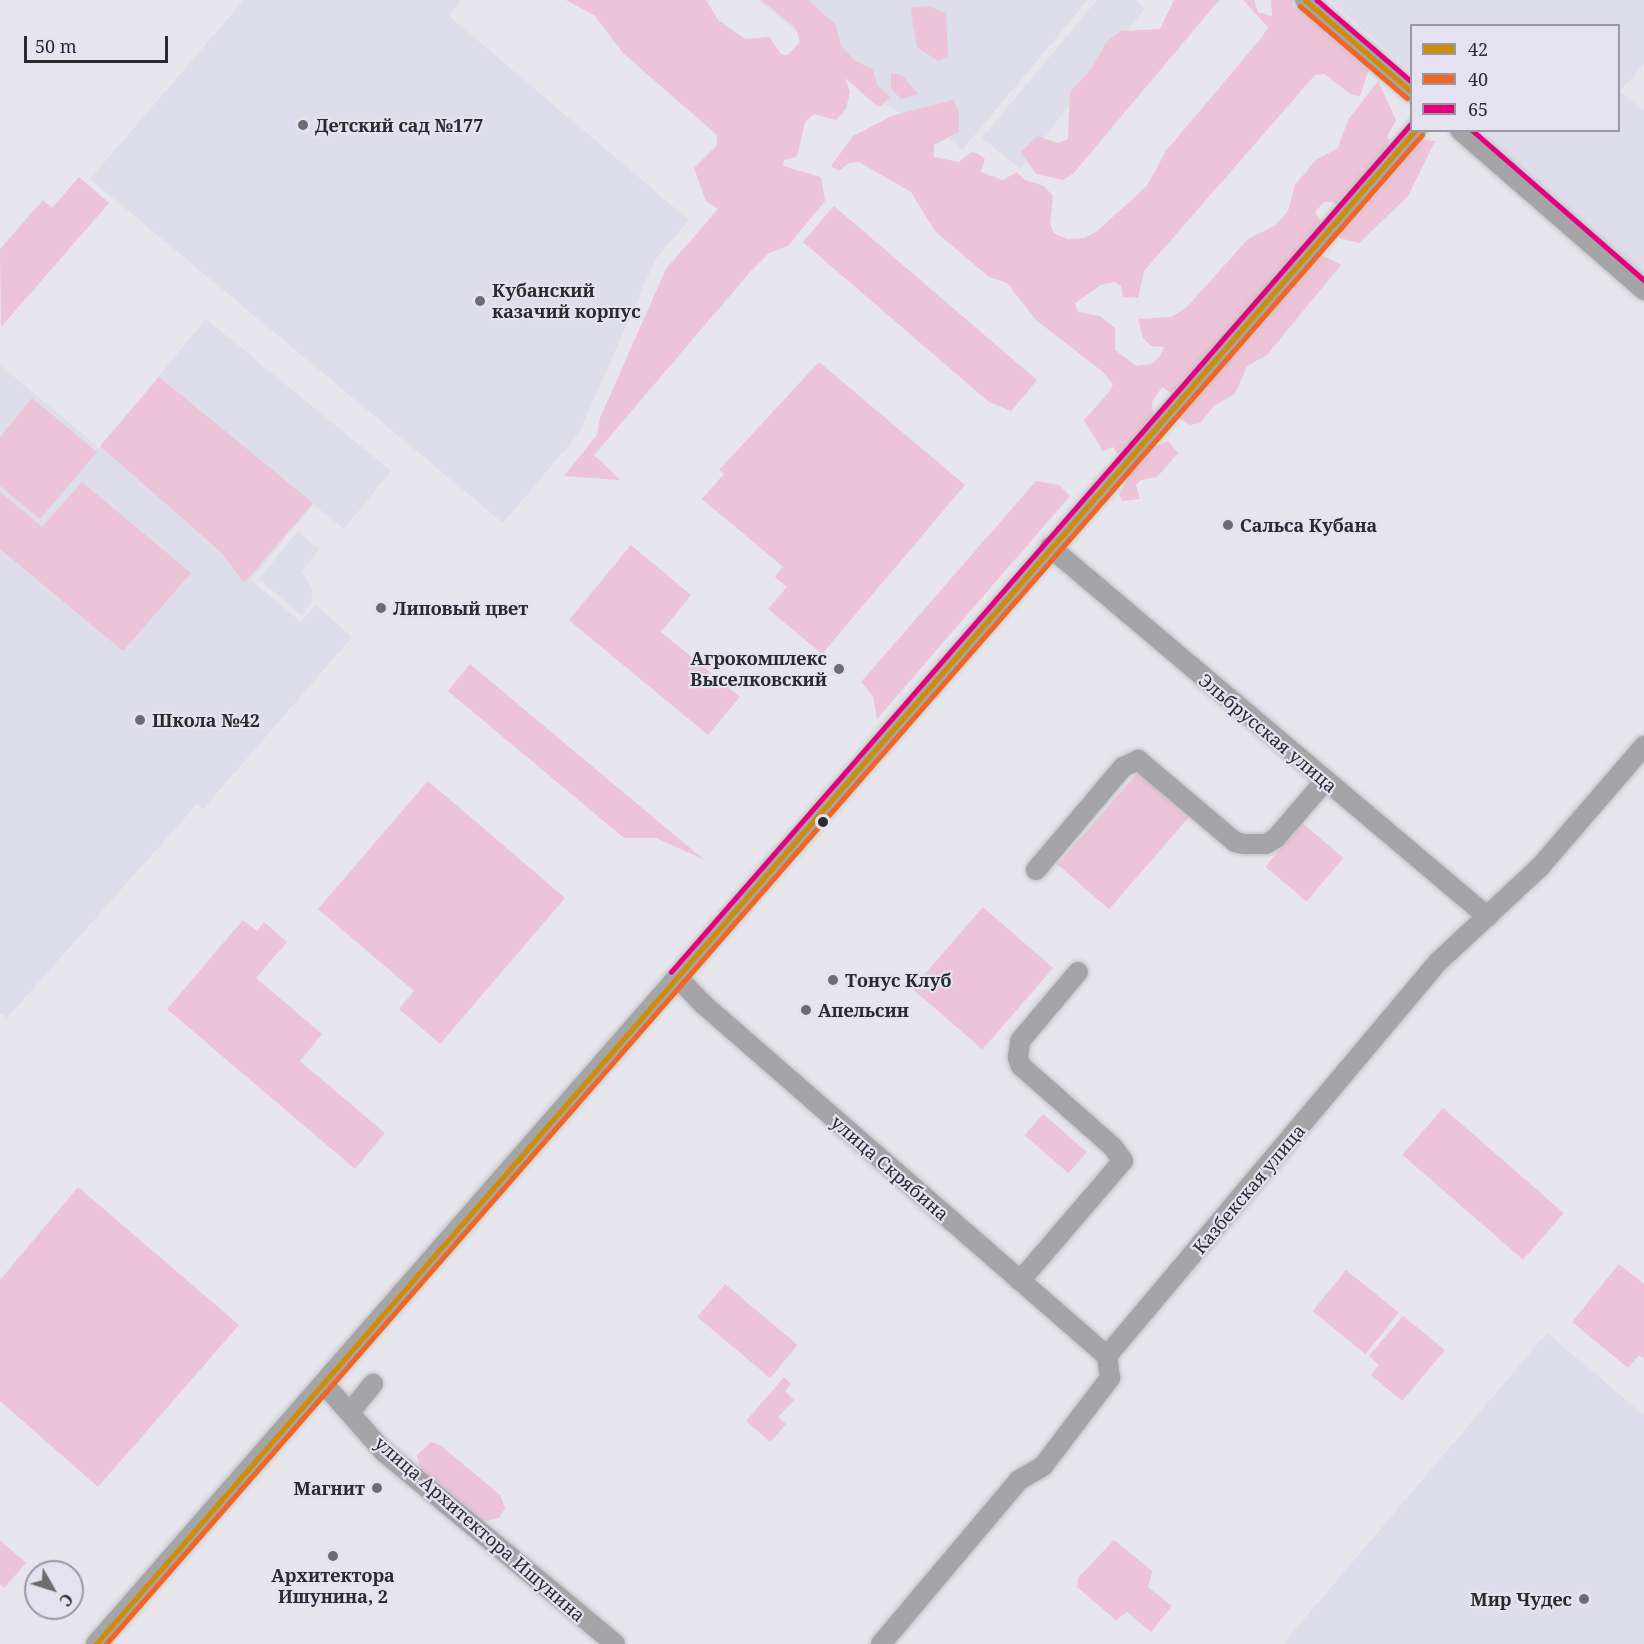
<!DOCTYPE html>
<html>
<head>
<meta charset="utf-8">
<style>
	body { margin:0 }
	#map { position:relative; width:1644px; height:1644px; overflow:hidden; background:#e6e6ec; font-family:"Noto Serif",serif }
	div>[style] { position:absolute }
	.built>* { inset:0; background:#deddeb }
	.green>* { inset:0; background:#edc3d7; transform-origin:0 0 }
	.roads { filter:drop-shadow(0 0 2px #c1c1c5) drop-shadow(0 0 2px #c1c1c5) }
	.street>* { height:20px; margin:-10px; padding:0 10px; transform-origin:10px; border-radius:10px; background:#a5a5a7 }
	.bus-1>* { height:4.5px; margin:-2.25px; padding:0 2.25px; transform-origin:2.25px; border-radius:2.25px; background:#ce8d09 }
	.bus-2>* { height:4.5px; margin:-2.25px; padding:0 2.25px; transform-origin:2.25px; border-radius:2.25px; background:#f26522 }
	.bus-3>* { height:4.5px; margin:-2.25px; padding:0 2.25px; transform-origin:2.25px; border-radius:2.25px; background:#e5007d }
	.dots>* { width:16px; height:16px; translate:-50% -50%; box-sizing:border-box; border:3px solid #e4e2f0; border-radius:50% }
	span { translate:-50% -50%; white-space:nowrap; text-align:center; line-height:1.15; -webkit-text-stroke:4.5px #e4e2f0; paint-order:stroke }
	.poi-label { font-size:18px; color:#2a2a2f; font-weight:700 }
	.left { translate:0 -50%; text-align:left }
	.right { translate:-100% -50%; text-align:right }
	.street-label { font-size:18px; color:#2a2a2f }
	.legend { position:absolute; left:1410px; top:24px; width:210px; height:108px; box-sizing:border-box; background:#e4e2f0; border:2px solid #9a98a3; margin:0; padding:8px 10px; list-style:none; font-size:18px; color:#2a2a2f }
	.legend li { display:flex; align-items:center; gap:12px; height:30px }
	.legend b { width:30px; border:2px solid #9a98a3 }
	.north { position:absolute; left:24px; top:1560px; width:60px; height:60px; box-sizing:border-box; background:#e4e2f0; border:2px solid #9a98a3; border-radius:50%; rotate:129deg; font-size:16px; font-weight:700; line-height:24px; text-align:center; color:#2a2a2f }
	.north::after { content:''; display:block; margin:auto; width:21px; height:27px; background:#6c6c71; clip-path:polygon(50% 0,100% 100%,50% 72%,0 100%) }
	.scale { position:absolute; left:24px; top:36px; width:144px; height:27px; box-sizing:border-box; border:3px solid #2a2a2f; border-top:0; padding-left:8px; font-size:18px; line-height:21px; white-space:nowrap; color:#2a2a2f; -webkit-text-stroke:4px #e4e2f0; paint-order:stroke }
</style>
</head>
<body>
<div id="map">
	<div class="built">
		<div style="clip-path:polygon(244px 0,461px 0,449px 16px,689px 220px,655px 260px,579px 433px,503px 523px,90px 179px)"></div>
		<div style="clip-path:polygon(758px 0,1088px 0,962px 150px,946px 136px,886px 105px)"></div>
		<div style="clip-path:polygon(1097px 0,1135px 0,1145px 8px,1020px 169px,982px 138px)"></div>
		<div style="clip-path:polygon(1330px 0,1644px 0,1644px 64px,1620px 91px,1644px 111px,1644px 290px,1460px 131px,1618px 130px,1618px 26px,1412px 26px,1411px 72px)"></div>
		<div style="clip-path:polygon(206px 319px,391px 471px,344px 529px,313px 504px,251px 580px,301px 622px,316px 605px,352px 637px,203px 809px,197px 804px,7px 1018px,0 1013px,0 365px,99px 448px)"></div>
		<div style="clip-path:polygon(298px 531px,319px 549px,302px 571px,313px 591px,310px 605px,302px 616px,259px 579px)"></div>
		<div style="clip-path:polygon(1547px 1333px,1644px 1415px,1644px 1644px,1283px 1644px)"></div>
	</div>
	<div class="green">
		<div style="clip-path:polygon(566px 0,706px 0,718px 20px,745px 39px,769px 37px,782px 55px,788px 55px,800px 42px,796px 28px,762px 0,808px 0,836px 25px,841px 45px,854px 60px,873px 69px,877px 85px,890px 97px,880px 107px,876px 105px,845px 78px,850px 92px,846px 109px,836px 120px,814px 114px,805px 122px,797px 157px,784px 160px,783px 166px,821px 177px,825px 201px,788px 246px,769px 253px,750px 272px,594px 455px,620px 480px,564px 476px,597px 435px,600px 418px,666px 269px,718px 209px,706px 201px,694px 168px,717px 145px,717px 135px,623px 53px,595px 16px)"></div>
		<div style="clip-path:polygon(1174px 0,1219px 0,1073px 174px,1063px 180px,1036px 174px,1021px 152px,1037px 136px,1058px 143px,1068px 139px,1070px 92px,1092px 68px,1107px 41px,1121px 31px,1160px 29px)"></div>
		<div style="clip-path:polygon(1243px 0,1254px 0,1258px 12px,1272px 16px,1271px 0,1292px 0,1293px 6px,1326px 26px,1369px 68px,1360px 96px,1350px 94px,1325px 74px,1315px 75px,1144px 271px,1138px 298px,1123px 297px,1121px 286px,1115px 282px,1101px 285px,1075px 303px,1078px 312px,1100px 316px,1115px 328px,1115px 350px,1136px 366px,1151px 364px,1160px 356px,1164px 347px,1151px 346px,1143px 338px,1138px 319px,1171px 317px,1186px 308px,1248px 239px,1276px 225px,1288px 211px,1295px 185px,1316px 160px,1338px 148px,1348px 120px,1378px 81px,1396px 120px,1388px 135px,1389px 155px,1421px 140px,1435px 141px,1408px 196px,1359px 243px,1339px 238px,1344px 210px,1332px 202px,1324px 202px,1315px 212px,1329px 235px,1316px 252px,1341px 265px,1267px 355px,1247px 366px,1235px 394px,1215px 405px,1200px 423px,1190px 425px,1169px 412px,1177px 397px,1162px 387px,1152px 402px,1156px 446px,1168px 441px,1178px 453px,1157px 477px,1141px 480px,1136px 485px,1140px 499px,1122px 501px,1119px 494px,1126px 483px,1118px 469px,1122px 461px,1113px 447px,1103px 451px,1084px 420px,1110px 391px,1113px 384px,1103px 372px,1036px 320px,1007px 283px,989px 277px,935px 231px,911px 192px,859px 162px,849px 163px,839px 171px,831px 166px,853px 136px,892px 116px,953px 100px,959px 112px,959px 132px,934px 145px,934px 157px,959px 162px,971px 152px,977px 153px,985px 159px,981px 172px,1003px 180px,1017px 172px,1025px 180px,1044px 186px,1053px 196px,1050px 224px,1054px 233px,1067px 239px,1084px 238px,1096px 232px,1147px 186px,1166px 151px,1262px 37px,1268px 27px)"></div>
		<div style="clip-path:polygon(928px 6px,946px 13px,948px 56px,938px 61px,917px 47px,913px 26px,911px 8px)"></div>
		<div style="clip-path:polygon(891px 73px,902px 75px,918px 94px,901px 99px,891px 89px)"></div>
		<div style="clip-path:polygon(79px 177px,109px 203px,1px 327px,0 249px,43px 200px,52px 208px)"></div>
		<div style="clip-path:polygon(834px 206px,1037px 380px,1011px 411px,989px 402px,803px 242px)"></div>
		<div style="clip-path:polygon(819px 362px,965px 485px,822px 654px,768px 609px,787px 587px,775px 577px,783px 567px,702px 499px,724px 474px,719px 470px)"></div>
		<div style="clip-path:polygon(159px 377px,313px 503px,244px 583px,222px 553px,100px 446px)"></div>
		<div style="clip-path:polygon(32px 398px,97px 452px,40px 519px,0 486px,0 437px)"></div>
		<div style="clip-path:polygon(1036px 481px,1059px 485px,1070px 496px,877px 719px,873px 696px,861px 682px)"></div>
		<div style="clip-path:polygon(82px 482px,191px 573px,123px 651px,0 549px,0 492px,42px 527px)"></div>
		<div style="clip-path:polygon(631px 545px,691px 595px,661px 632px,740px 697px,708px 735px,569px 620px)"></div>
		<div style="clip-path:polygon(470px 664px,703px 859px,656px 838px,624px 838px,448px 691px)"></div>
		<div style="left:1139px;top:771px;width:68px;height:124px;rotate:41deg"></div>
		<div style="clip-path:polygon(428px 781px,565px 898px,440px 1044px,399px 1009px,414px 991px,318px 909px)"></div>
		<div style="left:1302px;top:823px;width:54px;height:57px;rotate:40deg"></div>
		<div style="left:983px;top:907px;width:93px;height:108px;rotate:41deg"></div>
		<div style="clip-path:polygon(243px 920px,257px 931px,264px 922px,287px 942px,256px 978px,322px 1034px,300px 1061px,385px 1133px,355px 1169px,167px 1009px)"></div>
		<div style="left:1443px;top:1108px;width:160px;height:62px;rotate:41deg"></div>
		<div style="left:1043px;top:1114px;width:58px;height:28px;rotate:41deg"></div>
		<div style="clip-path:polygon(78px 1187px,239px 1325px,98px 1487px,0 1401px,0 1280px)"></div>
		<div style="clip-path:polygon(1619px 1264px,1644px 1284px,1644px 1359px,1639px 1355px,1628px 1368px,1572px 1322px)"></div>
		<div style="left:1346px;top:1270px;width:68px;height:53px;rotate:39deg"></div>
		<div style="left:725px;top:1284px;width:95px;height:43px;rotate:40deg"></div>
		<div style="clip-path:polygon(1403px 1316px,1445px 1350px,1402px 1401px,1371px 1375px,1379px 1365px,1369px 1356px)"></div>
		<div style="clip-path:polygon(784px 1377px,791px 1384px,785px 1391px,794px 1400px,778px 1417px,786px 1424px,770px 1442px,746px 1421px)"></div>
		<div style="clip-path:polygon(431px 1442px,440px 1445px,500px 1495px,505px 1508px,499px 1518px,482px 1522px,420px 1469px,417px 1455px)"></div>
		<div style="clip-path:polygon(0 1540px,26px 1563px,4px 1588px,0 1584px)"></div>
		<div style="clip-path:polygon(1114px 1540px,1152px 1571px,1148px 1587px,1172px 1606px,1151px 1632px,1127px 1612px,1116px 1620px,1077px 1587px,1078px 1578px)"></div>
	</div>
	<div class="roads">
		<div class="street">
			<div style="left:1305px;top:0;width:141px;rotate:40.7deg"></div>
			<div style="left:1460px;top:130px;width:244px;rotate:41deg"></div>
			<div style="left:1050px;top:547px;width:573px;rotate:40.19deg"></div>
			<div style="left:1036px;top:870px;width:135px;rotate:-49.8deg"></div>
			<div style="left:1123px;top:767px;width:17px;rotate:-25deg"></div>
			<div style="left:1138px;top:760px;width:127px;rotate:40.2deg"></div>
			<div style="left:1235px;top:842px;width:9px;rotate:13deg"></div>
			<div style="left:1244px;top:844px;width:22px"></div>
			<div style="left:1266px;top:844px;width:12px;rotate:-31deg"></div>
			<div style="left:1276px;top:838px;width:75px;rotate:-49.3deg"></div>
			<div style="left:677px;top:977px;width:37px;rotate:46deg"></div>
			<div style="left:703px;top:1004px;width:536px;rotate:41.07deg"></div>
			<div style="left:1020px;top:1281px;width:158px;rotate:-49.4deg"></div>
			<div style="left:1123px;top:1161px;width:17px;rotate:-126deg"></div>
			<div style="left:1113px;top:1147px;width:123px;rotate:-138.6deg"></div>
			<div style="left:1021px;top:1066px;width:9px;rotate:-111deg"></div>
			<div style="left:1018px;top:1058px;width:17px;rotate:-83deg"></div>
			<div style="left:1020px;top:1041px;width:90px;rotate:-50deg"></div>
			<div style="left:324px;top:1384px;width:91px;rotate:48.6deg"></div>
			<div style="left:384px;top:1452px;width:300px;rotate:39.7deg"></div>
			<div style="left:351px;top:1411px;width:35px;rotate:-51deg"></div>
			<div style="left:96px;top:1644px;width:2009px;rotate:-48.92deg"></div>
			<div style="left:881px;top:1644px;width:214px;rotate:-49.9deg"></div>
			<div style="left:1019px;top:1480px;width:28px;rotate:-30deg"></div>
			<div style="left:1043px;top:1466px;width:111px;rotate:-52.7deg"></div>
			<div style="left:1110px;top:1378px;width:22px;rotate:-98deg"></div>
			<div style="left:1107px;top:1356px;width:515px;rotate:-49.97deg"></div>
			<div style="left:1438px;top:962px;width:139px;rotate:-43deg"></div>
			<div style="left:1540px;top:867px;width:160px;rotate:-49.3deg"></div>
		</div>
	</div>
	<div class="bus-1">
		<div style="left:1305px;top:0;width:141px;rotate:40.7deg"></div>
		<div style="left:96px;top:1644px;width:2009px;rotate:-48.92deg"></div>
	</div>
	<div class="bus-2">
		<div style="left:1300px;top:6px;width:141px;rotate:40.7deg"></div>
		<div style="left:106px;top:1644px;width:2002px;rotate:-48.91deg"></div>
	</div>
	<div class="bus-3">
		<div style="left:1317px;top:0;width:125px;rotate:40.8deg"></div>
		<div style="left:1472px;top:130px;width:228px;rotate:41.1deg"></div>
		<div style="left:671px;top:972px;width:1124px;rotate:-48.9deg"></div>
	</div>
	<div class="dots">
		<div style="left:303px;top:125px;background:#6c6c71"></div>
		<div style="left:480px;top:301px;background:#6c6c71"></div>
		<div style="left:1228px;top:525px;background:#6c6c71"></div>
		<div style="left:381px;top:608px;background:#6c6c71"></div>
		<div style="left:839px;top:669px;background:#6c6c71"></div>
		<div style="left:140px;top:720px;background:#6c6c71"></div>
		<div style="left:823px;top:822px;background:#2a2a2f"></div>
		<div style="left:833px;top:980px;background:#6c6c71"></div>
		<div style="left:806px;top:1010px;background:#6c6c71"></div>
		<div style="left:377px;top:1488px;background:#6c6c71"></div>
		<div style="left:333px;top:1556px;background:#6c6c71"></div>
		<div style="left:1584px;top:1599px;background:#6c6c71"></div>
	</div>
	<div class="poi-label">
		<span class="left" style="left:315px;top:125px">Детский сад №177</span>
		<span class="left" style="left:492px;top:301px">Кубанский<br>казачий корпус</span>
		<span class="left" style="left:1240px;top:525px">Сальса Кубана</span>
		<span class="left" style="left:393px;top:608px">Липовый цвет</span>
		<span class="right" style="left:827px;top:669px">Агрокомплекс<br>Выселковский</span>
		<span class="left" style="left:152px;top:720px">Школа №42</span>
		<span class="left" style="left:845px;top:980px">Тонус Клуб</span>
		<span class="left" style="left:818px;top:1010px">Апельсин</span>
		<span class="right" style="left:365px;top:1488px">Магнит</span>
		<span style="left:333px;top:1586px">Архитектора<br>Ишунина, 2</span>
		<span class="right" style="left:1572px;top:1599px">Мир Чудес</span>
	</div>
	<div class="street-label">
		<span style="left:1268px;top:733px;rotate:40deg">Эльбрусская улица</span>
		<span style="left:890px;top:1168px;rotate:41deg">улица Скрябина</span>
		<span style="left:1249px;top:1189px;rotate:-50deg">Казбекская улица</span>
		<span style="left:480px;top:1529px;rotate:41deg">улица Архитектора Ишунина</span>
	</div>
	<ul class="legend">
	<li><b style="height:8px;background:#ce8d09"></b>42</li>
	<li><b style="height:8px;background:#f26522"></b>40</li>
	<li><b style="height:8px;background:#e5007d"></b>65</li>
	</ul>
	<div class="north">С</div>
	<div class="scale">50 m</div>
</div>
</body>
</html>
